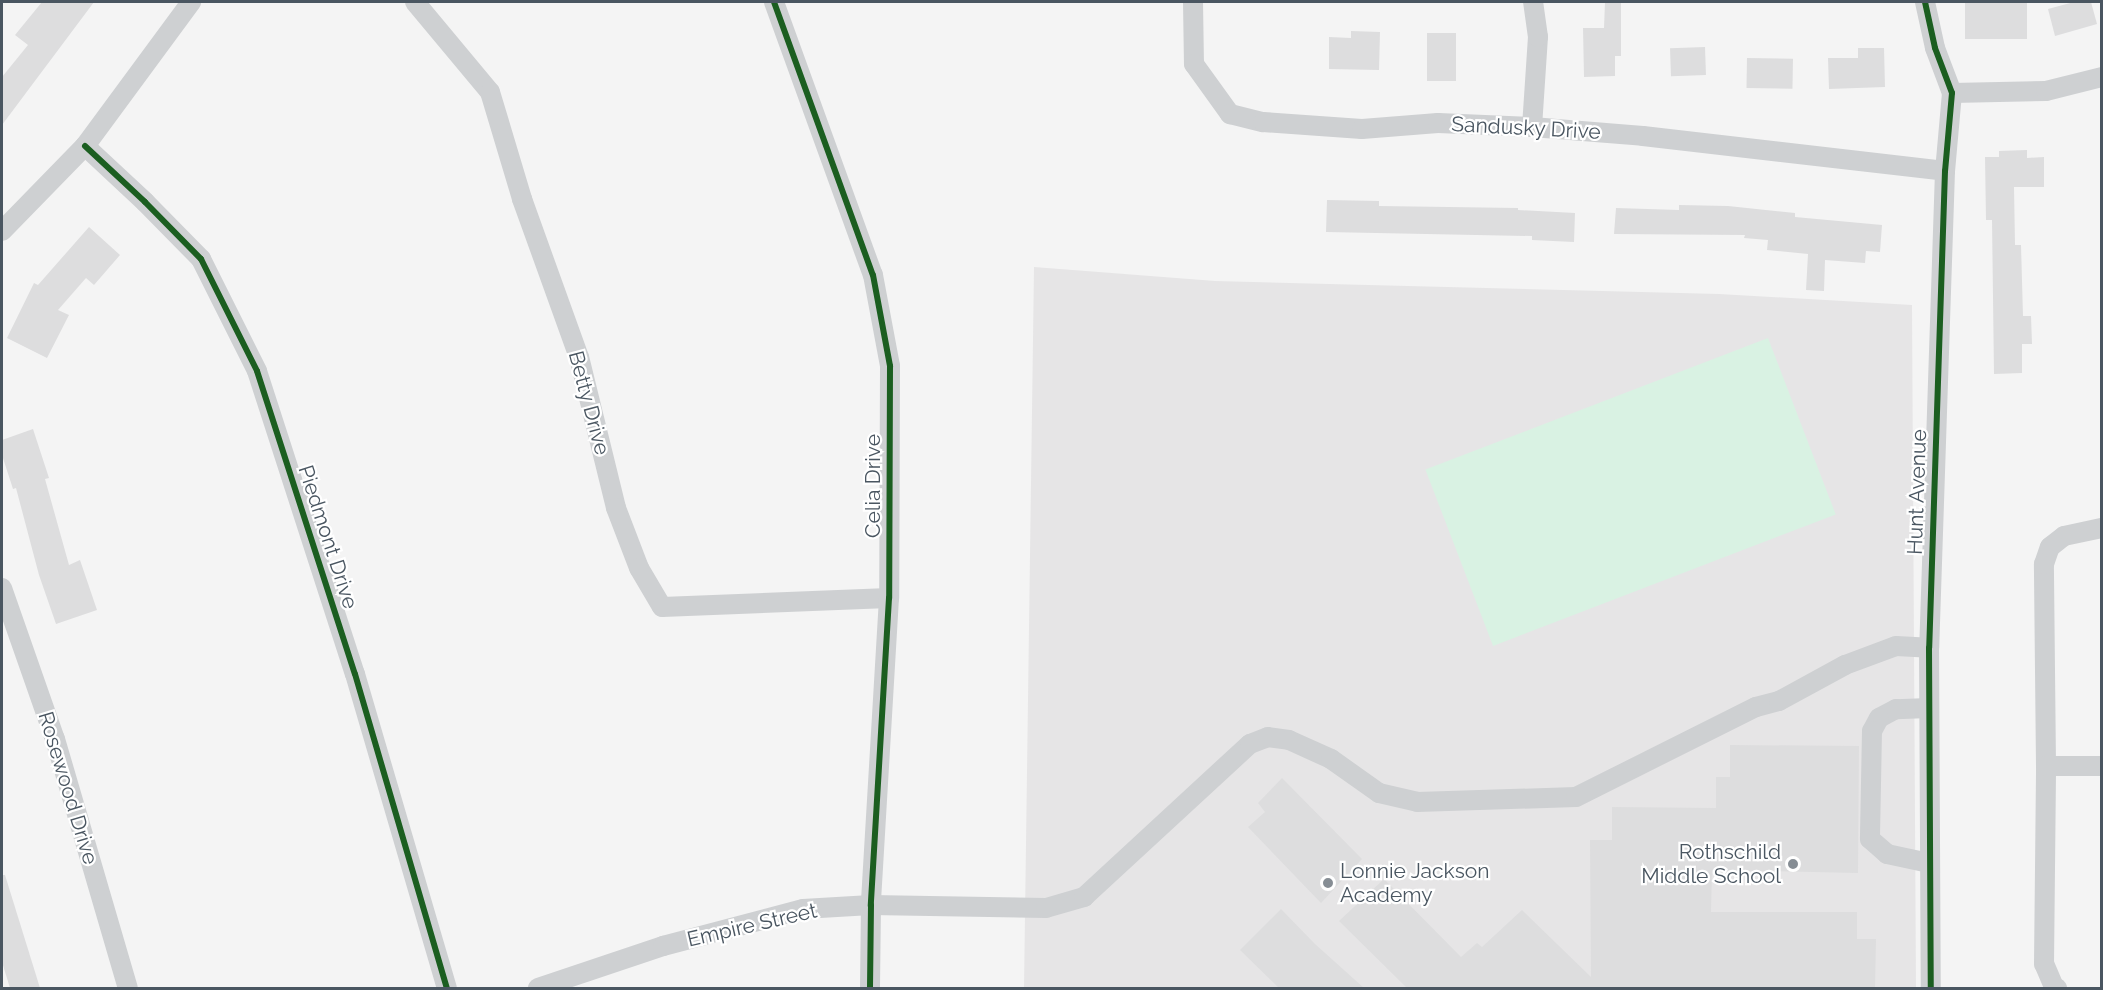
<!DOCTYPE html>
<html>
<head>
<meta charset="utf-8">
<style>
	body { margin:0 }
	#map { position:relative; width:2103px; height:990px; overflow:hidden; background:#f4f4f4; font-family:Raleway,sans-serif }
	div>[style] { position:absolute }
	.education>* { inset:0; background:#e6e5e6 }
	.green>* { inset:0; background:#d9f2e3; transform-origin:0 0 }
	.building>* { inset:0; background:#ddddde; transform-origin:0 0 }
	.minor>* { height:20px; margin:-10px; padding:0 10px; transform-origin:10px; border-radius:10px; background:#ced0d2 }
	.cycleway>* { height:6px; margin:-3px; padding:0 3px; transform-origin:3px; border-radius:3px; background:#1b5e20 }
	.dots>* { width:16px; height:16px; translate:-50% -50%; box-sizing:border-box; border:3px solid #fff; border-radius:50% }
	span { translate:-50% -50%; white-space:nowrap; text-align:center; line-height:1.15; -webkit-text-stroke:4.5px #fff; paint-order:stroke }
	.street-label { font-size:21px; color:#4a5661 }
	.poi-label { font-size:21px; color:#4a5661 }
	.right { translate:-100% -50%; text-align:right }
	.left { translate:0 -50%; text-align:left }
	.frame { position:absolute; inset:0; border:3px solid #4a5661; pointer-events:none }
</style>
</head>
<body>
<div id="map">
	<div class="education">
		<div style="clip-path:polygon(1034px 267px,1215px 281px,1719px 294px,1912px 305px,1916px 988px,1024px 988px)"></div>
	</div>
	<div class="green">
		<div style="left:1768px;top:338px;width:189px;height:367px;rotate:69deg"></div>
	</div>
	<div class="building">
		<div style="clip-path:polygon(42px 2px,94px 2px,2px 125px,2px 77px,28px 45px,15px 35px)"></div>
		<div style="clip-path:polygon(1605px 2px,1621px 2px,1621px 56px,1615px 56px,1615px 76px,1584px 77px,1583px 28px,1604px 28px)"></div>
		<div style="left:1965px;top:2px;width:62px;height:37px"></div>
		<div style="clip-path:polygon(2074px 2px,2091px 2px,2097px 24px,2055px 36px,2048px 9px)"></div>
		<div style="clip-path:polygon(1351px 31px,1380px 32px,1379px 70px,1329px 69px,1329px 37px,1351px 38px)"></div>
		<div style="left:1427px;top:33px;width:29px;height:48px"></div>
		<div style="left:1705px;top:47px;width:28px;height:35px;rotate:88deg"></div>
		<div style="clip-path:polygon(1858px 48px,1884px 48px,1885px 87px,1829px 89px,1828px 58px,1858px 58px)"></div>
		<div style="left:1747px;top:58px;width:46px;height:30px;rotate:1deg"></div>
		<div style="clip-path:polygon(2027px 150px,2027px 158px,2044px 157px,2044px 187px,2014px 187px,2015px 245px,2021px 245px,2023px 316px,2031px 316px,2032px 344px,2022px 344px,2022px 373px,1994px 374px,1992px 220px,1986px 220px,1985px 157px,1999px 157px,1999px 151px)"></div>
		<div style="clip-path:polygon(1327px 200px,1379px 201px,1379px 206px,1518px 208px,1518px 210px,1575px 213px,1574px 242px,1532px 240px,1532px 236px,1326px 232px)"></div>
		<div style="clip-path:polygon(1679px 205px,1728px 206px,1795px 213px,1795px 217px,1882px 225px,1880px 252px,1866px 251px,1865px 263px,1825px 260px,1824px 291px,1806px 290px,1808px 254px,1767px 250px,1768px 240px,1744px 238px,1745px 235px,1614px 234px,1616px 208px,1679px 210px)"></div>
		<div style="clip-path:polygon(89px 227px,120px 255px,94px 285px,86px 278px,58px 310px,69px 315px,47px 358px,7px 338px,34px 283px,38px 285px)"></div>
		<div style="clip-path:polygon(33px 429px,49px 478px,45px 479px,69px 565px,80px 560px,97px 610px,56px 624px,39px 575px,16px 488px,13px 489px,2px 455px,2px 440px)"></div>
		<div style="clip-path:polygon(1730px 745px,1859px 746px,1858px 873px,1712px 870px,1711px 912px,1857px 912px,1857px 939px,1876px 939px,1875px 988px,1407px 988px,1339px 921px,1384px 879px,1461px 957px,1477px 943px,1482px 947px,1522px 910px,1591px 977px,1590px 840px,1612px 840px,1612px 807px,1716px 808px,1716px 777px,1730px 777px)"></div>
		<div style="clip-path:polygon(1282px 778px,1362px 859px,1321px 903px,1248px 827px,1265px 812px,1258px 803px)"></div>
		<div style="clip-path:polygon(2px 875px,5px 875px,40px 988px,10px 988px,2px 962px)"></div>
		<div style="clip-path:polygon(1281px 909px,1315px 944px,1364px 988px,1279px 988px,1240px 950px)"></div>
	</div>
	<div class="minor">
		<div style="left:415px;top:2px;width:117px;rotate:50.2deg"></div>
		<div style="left:490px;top:92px;width:112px;rotate:73.3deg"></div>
		<div style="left:522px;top:199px;width:168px;rotate:70.2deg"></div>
		<div style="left:579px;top:357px;width:155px;rotate:76.2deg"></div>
		<div style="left:616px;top:508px;width:64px;rotate:69deg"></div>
		<div style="left:639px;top:568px;width:45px;rotate:59.5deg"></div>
		<div style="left:662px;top:607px;width:227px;rotate:-2.3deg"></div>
		<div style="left:774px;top:2px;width:290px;rotate:70.1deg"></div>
		<div style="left:873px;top:275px;width:93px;rotate:79.4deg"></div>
		<div style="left:890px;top:366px;width:232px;rotate:90.2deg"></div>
		<div style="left:889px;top:598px;width:308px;rotate:93.4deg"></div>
		<div style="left:871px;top:905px;width:83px;rotate:90.7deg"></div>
		<div style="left:1193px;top:2px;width:62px;rotate:89.1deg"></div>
		<div style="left:1194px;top:64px;width:62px;rotate:54.2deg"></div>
		<div style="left:1230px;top:114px;width:34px;rotate:14deg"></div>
		<div style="left:1263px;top:122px;width:99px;rotate:4deg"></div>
		<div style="left:1362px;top:129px;width:76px;rotate:-4.5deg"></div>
		<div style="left:1438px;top:123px;width:94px;rotate:2.4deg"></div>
		<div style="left:1532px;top:127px;width:111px;rotate:4.6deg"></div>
		<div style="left:1643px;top:136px;width:304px;rotate:6.6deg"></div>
		<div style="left:1925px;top:2px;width:47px;rotate:77.7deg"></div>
		<div style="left:1935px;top:48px;width:48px;rotate:69.3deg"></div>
		<div style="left:1952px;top:93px;width:78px;rotate:95.1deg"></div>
		<div style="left:1945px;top:171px;width:477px;rotate:91.9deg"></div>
		<div style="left:1929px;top:648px;width:340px;rotate:89.7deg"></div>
		<div style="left:1952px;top:93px;width:94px;rotate:-1.2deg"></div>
		<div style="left:2046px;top:91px;width:58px;rotate:-14deg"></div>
		<div style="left:1532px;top:127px;width:90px;rotate:-86.2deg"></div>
		<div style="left:1538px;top:37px;width:35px;rotate:-98deg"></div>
		<div style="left:85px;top:146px;width:82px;rotate:43deg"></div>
		<div style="left:145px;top:202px;width:80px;rotate:45.5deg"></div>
		<div style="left:201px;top:259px;width:125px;rotate:63.4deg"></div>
		<div style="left:257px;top:371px;width:318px;rotate:72.1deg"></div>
		<div style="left:355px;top:674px;width:327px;rotate:73.7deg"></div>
		<div style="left:2px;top:231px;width:119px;rotate:-45.7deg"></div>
		<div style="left:85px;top:146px;width:179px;rotate:-53.6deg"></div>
		<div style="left:2px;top:588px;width:160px;rotate:70.7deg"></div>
		<div style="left:55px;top:739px;width:259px;rotate:73.7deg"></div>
		<div style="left:1929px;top:708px;width:33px;rotate:178deg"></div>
		<div style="left:1896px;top:709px;width:19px;rotate:152deg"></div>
		<div style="left:1879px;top:718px;width:15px;rotate:118deg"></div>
		<div style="left:1872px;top:731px;width:108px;rotate:91.1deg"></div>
		<div style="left:1870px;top:839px;width:23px;rotate:41deg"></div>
		<div style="left:1887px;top:854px;width:43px;rotate:12.1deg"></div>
		<div style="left:2046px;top:766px;width:202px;rotate:-90.6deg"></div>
		<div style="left:2044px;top:564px;width:18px;rotate:-71deg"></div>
		<div style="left:2050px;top:547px;width:18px;rotate:-38deg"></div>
		<div style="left:2064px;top:536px;width:39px;rotate:-12deg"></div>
		<div style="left:538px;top:988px;width:132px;rotate:-18.6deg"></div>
		<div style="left:663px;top:946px;width:145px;rotate:-14.8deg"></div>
		<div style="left:803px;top:909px;width:68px;rotate:-3.4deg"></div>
		<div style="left:871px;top:905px;width:175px;rotate:1deg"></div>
		<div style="left:1046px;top:908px;width:40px;rotate:-16deg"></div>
		<div style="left:1084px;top:897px;width:226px;rotate:-42.7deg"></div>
		<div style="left:1250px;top:744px;width:19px;rotate:-21deg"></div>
		<div style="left:1268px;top:737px;width:21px;rotate:8deg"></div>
		<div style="left:1289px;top:740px;width:46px;rotate:24.3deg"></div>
		<div style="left:1331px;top:759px;width:59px;rotate:35.3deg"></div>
		<div style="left:1379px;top:793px;width:39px;rotate:13deg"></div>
		<div style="left:1417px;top:802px;width:159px;rotate:-1.8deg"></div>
		<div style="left:1576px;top:797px;width:201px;rotate:-26.6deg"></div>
		<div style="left:1756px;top:707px;width:24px;rotate:-15deg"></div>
		<div style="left:1779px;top:701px;width:75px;rotate:-28.6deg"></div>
		<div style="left:1845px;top:665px;width:54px;rotate:-20.4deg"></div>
		<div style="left:1896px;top:646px;width:33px;rotate:3deg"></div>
		<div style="left:2057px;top:988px;width:3px;rotate:-162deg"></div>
		<div style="left:2054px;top:987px;width:25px;rotate:-113deg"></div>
		<div style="left:2044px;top:964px;width:198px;rotate:-89.4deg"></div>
		<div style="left:2046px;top:766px;width:56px"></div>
	</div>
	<div class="cycleway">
		<div style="left:774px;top:2px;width:290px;rotate:70.1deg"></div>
		<div style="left:873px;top:275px;width:93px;rotate:79.4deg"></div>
		<div style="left:890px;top:366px;width:232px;rotate:90.2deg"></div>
		<div style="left:889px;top:598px;width:308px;rotate:93.4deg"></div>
		<div style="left:871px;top:905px;width:83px;rotate:90.7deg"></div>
		<div style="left:1925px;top:2px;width:47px;rotate:77.7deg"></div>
		<div style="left:1935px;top:48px;width:48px;rotate:69.3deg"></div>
		<div style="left:1952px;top:93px;width:78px;rotate:95.1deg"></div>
		<div style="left:1945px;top:171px;width:477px;rotate:91.9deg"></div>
		<div style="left:1929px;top:648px;width:340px;rotate:89.7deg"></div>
		<div style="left:85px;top:146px;width:82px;rotate:43deg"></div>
		<div style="left:145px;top:202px;width:80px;rotate:45.5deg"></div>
		<div style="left:201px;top:259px;width:125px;rotate:63.4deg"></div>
		<div style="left:257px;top:371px;width:318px;rotate:72.1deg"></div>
		<div style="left:355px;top:674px;width:327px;rotate:73.7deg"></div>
	</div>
	<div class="dots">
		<div style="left:1793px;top:864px;background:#868d94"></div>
		<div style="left:1328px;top:883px;background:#868d94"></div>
	</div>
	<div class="street-label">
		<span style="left:1526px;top:128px;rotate:3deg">Sandusky Drive</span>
		<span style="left:589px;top:403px;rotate:75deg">Betty Drive</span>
		<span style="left:873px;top:486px;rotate:-90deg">Celia Drive</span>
		<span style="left:1917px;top:492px;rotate:-88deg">Hunt Avenue</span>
		<span style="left:328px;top:537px;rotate:72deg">Piedmont Drive</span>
		<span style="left:68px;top:788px;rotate:73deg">Rosewood Drive</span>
		<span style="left:752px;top:925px;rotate:-13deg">Empire Street</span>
	</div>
	<div class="poi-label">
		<span class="right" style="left:1781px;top:864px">Rothschild<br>Middle School</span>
		<span class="left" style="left:1340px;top:883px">Lonnie Jackson<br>Academy</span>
	</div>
	<div class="frame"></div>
</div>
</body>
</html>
